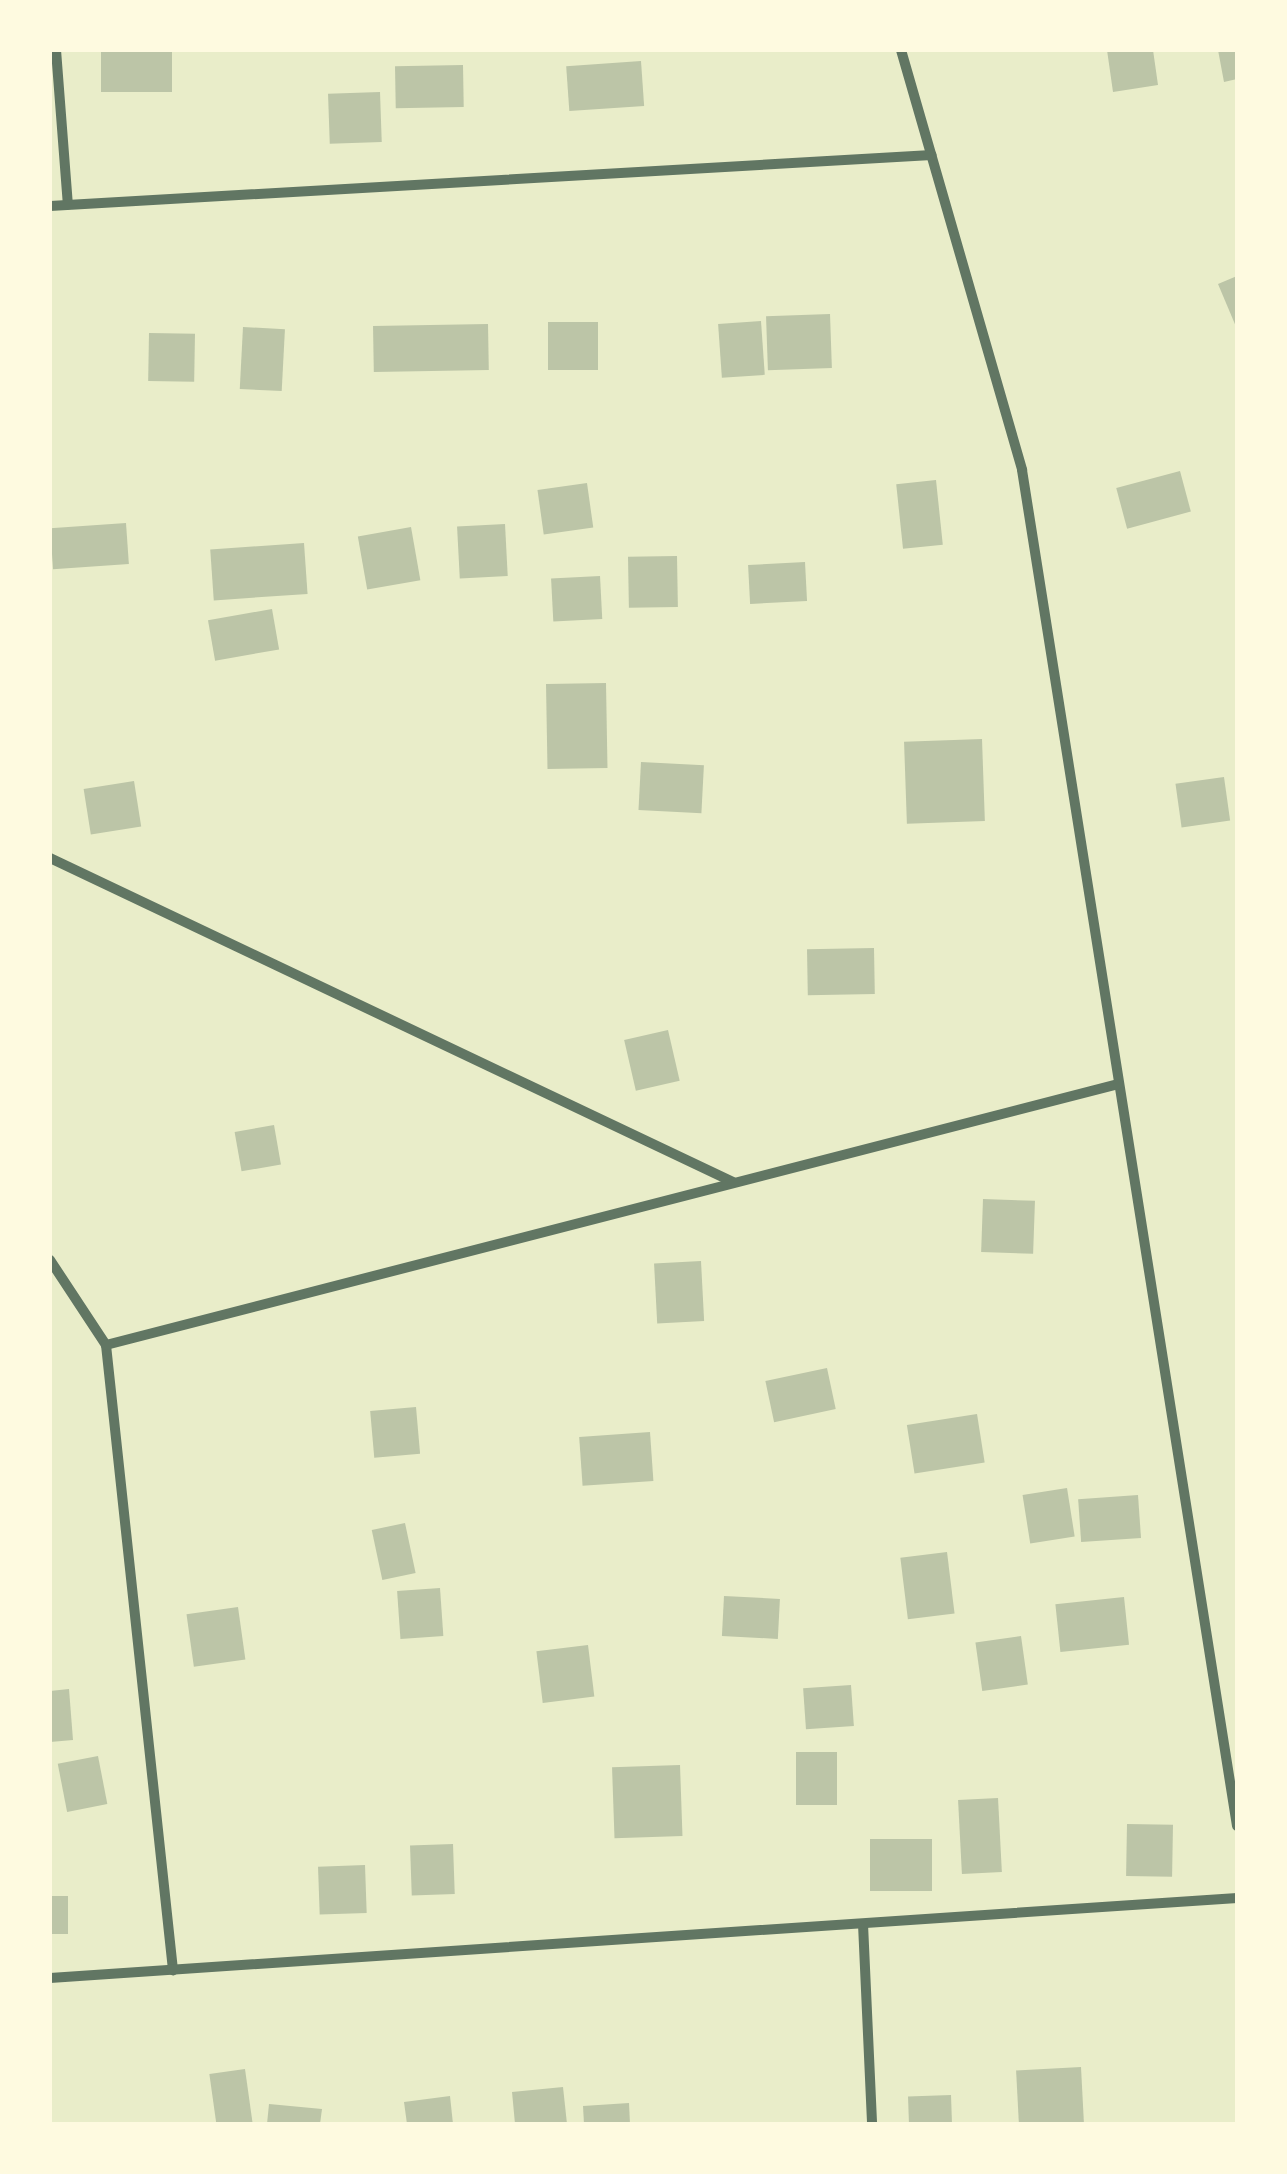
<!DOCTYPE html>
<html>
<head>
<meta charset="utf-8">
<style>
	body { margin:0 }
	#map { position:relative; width:1287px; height:2174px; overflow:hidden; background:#e9edc9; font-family:"IBM Plex Sans",sans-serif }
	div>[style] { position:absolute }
	.building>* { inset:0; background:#bcc5a7; transform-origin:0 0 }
	.minor>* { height:10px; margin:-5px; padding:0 5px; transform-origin:5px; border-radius:5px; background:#617663 }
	span { translate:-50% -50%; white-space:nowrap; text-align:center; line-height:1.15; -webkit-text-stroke:10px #fefae0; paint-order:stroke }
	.frame { position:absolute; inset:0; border:52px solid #fefae0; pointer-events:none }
</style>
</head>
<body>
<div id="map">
	<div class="building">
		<div style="left:101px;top:50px;width:71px;height:42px"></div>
		<div style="clip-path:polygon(1107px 50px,1153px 50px,1158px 85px,1113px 92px)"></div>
		<div style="clip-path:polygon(1218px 50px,1237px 50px,1237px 79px,1224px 82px)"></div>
		<div style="left:641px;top:61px;width:45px;height:75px;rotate:86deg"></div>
		<div style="left:463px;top:65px;width:42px;height:68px;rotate:89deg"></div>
		<div style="left:380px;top:92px;width:50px;height:52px;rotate:88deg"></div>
		<div style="clip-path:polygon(1237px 276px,1237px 329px,1218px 284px)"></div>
		<div style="left:830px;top:314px;width:54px;height:64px;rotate:88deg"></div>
		<div style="left:761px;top:321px;width:54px;height:43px;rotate:86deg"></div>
		<div style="left:548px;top:322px;width:50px;height:48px"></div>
		<div style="left:488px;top:324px;width:46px;height:115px;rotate:89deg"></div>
		<div style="left:243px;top:327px;width:42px;height:62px;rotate:3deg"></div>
		<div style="left:149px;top:333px;width:46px;height:48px;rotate:1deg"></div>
		<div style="left:1180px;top:471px;width:42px;height:66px;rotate:75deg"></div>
		<div style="left:936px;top:480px;width:65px;height:40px;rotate:84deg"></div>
		<div style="left:587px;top:483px;width:45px;height:50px;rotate:82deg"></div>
		<div style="left:126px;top:523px;width:41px;height:76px;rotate:86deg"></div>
		<div style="left:505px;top:524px;width:52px;height:48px;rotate:87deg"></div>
		<div style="left:411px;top:527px;width:54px;height:54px;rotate:80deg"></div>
		<div style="left:304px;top:543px;width:51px;height:94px;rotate:86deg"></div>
		<div style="left:677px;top:556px;width:51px;height:49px;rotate:89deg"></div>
		<div style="left:805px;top:562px;width:39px;height:57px;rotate:87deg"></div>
		<div style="left:600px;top:576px;width:43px;height:49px;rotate:87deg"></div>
		<div style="left:272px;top:609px;width:41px;height:65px;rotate:80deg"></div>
		<div style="left:606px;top:683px;width:85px;height:60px;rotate:89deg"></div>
		<div style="left:982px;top:739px;width:82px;height:78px;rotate:88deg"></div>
		<div style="left:641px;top:762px;width:63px;height:48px;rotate:3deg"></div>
		<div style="left:1224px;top:777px;width:44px;height:49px;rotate:82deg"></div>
		<div style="left:134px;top:781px;width:46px;height:51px;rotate:81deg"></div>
		<div style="left:874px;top:948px;width:46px;height:67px;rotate:89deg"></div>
		<div style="left:668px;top:1030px;width:52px;height:45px;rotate:77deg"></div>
		<div style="left:274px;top:1125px;width:40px;height:40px;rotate:80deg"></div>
		<div style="left:983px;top:1199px;width:52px;height:53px;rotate:2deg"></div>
		<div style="left:701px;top:1261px;width:60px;height:47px;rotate:87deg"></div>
		<div style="left:827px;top:1368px;width:42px;height:63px;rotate:78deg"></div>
		<div style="left:416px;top:1407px;width:47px;height:46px;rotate:85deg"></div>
		<div style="left:977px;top:1414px;width:49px;height:71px;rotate:81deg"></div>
		<div style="left:650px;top:1432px;width:49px;height:71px;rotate:86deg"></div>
		<div style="left:1067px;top:1488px;width:49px;height:45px;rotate:81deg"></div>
		<div style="left:1138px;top:1495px;width:43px;height:60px;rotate:86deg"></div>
		<div style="left:405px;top:1523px;width:51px;height:34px;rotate:78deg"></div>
		<div style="left:947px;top:1552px;width:62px;height:47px;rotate:83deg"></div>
		<div style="left:440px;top:1588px;width:48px;height:43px;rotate:86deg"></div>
		<div style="left:724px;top:1596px;width:56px;height:40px;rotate:3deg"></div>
		<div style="left:1124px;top:1597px;width:48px;height:69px;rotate:84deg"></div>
		<div style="left:238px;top:1607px;width:53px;height:52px;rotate:82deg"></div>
		<div style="left:1021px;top:1636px;width:49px;height:46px;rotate:82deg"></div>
		<div style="left:588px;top:1645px;width:52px;height:52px;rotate:83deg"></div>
		<div style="left:851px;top:1685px;width:41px;height:48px;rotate:86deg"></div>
		<div style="clip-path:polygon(69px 1689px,73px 1740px,50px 1742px,50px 1691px)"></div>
		<div style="left:837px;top:1752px;width:53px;height:41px;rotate:90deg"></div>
		<div style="left:98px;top:1756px;width:49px;height:41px;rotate:79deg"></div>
		<div style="left:680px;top:1765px;width:71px;height:68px;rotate:88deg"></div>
		<div style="left:998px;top:1798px;width:74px;height:40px;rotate:87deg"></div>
		<div style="left:1127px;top:1824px;width:46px;height:52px;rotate:1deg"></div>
		<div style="left:870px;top:1839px;width:62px;height:52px"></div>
		<div style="left:453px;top:1844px;width:50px;height:43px;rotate:88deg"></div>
		<div style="left:365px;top:1865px;width:48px;height:47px;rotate:88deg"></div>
		<div style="left:50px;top:1896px;width:18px;height:38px"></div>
		<div style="left:1081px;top:2067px;width:57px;height:65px;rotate:87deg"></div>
		<div style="left:245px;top:2069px;width:56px;height:36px;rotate:82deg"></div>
		<div style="clip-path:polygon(563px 2087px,567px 2124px,515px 2124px,512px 2092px)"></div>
		<div style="left:951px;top:2095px;width:29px;height:43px;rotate:88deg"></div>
		<div style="clip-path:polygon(450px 2096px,453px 2124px,407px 2124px,404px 2102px)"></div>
		<div style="clip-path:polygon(629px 2103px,630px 2124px,584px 2124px,583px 2106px)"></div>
		<div style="clip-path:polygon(269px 2104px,322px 2109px,320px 2124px,267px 2124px)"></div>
	</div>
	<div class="minor">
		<div style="left:56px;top:50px;width:155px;rotate:85.6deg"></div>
		<div style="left:901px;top:50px;width:437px;rotate:73.9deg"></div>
		<div style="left:1022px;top:470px;width:1373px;rotate:80.99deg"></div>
		<div style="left:50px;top:206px;width:883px;rotate:-3.31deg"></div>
		<div style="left:50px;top:858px;width:756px;rotate:25.38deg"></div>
		<div style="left:50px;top:1260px;width:102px;rotate:56.6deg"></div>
		<div style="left:106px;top:1345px;width:629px;rotate:83.88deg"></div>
		<div style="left:106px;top:1345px;width:1045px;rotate:-14.46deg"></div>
		<div style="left:863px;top:1924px;width:200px;rotate:87.4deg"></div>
		<div style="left:50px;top:1978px;width:1190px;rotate:-3.86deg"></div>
	</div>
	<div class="frame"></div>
</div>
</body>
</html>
